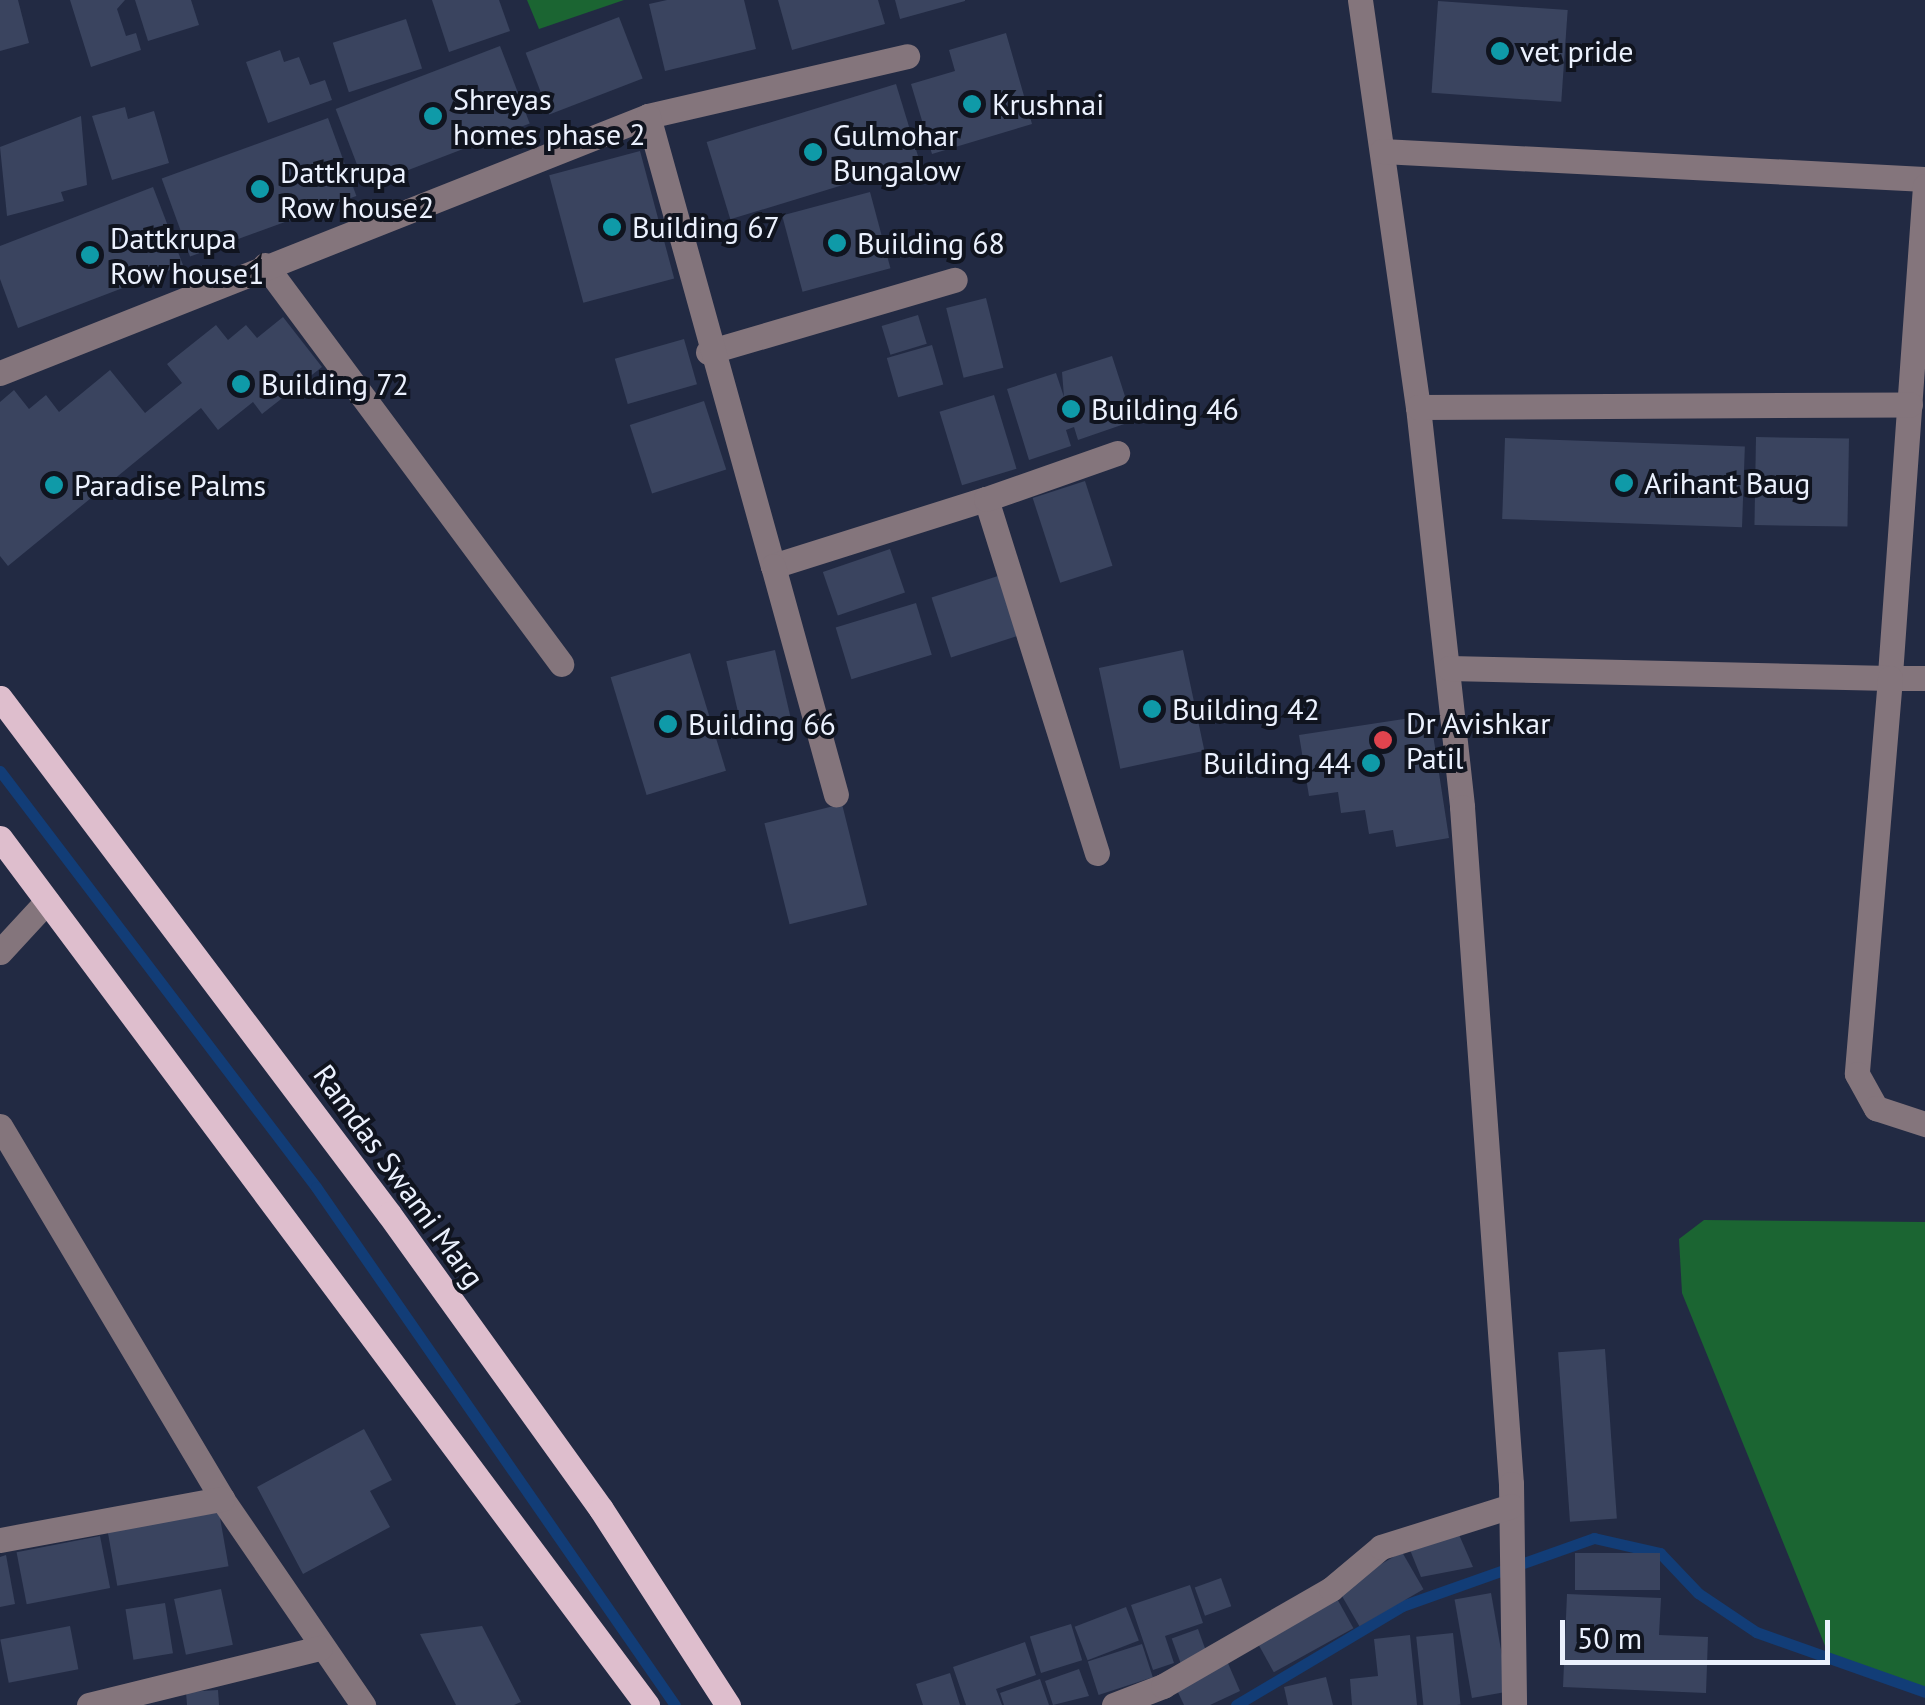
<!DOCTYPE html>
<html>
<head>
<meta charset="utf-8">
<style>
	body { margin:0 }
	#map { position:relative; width:1925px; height:1705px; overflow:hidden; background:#222a43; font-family:"PT Sans",sans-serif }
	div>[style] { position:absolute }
	.forest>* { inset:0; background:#1b6532 }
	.stream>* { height:11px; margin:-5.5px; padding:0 5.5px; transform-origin:5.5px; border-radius:5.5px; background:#123d77 }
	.building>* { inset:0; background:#3a445f; transform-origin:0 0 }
	.minor>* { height:25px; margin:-12.5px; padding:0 12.5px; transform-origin:12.5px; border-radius:12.5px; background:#84757c }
	.major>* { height:25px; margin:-12.5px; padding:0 12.5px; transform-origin:12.5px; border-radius:12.5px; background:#debecd }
	.dots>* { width:28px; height:28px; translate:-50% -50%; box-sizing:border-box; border:5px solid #10141f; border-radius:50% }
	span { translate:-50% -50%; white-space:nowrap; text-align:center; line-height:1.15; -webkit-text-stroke:8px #10141f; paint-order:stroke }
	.poi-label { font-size:30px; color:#ebf1fe }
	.left { translate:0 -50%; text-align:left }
	.right { translate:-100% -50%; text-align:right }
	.street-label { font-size:30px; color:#ebf1fe }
	.scale { position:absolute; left:1560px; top:1620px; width:270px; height:45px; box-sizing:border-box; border:5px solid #ebf1fe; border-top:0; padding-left:12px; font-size:30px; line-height:35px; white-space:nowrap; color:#ebf1fe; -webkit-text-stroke:8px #10141f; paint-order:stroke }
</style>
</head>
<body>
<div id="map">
	<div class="forest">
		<div style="clip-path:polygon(527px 0,624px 0,539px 29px)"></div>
		<div style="clip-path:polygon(1704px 1220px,1925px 1222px,1925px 1692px,1832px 1663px,1682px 1293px,1679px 1239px)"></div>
	</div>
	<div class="stream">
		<div style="left:0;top:771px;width:522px;rotate:52.78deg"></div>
		<div style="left:316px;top:1187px;width:630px;rotate:55.28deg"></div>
		<div style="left:1236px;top:1705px;width:193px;rotate:-30.8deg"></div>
		<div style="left:1402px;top:1606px;width:204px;rotate:-19.5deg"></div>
		<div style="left:1594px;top:1538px;width:68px;rotate:12.8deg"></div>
		<div style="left:1660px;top:1553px;width:55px;rotate:46.5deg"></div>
		<div style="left:1698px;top:1593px;width:70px;rotate:33.9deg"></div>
		<div style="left:1756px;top:1632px;width:179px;rotate:19.5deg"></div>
	</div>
	<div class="building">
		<div style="clip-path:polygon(0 0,18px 0,29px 43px,0 51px)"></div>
		<div style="clip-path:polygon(70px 0,125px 0,117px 9px,126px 36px,136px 33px,141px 50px,91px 67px)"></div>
		<div style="clip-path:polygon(135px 0,191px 0,199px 25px,148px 41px)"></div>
		<div style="clip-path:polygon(432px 0,499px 0,510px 31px,449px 52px)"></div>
		<div style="clip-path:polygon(667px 0,744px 0,756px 49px,665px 71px,649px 4px)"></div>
		<div style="clip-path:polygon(778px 0,878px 0,885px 24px,792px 50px)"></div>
		<div style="clip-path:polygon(895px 0,965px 0,965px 1px,900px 19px)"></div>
		<div style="left:1438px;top:1px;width:130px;height:92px;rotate:4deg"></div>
		<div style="left:619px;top:17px;width:66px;height:100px;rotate:69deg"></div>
		<div style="left:406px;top:19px;width:52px;height:77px;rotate:72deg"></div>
		<div style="clip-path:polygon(1006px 33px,1032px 124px,932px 154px,911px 84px,955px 71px,949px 50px)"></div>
		<div style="left:500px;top:46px;width:83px;height:176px;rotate:69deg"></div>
		<div style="clip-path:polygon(280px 50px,284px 62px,299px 57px,310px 85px,325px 80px,332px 100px,268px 123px,246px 62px)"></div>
		<div style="left:896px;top:84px;width:81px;height:198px;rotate:73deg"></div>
		<div style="clip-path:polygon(125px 107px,128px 119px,154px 111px,169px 163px,112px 180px,92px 116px)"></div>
		<div style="clip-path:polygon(81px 116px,87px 185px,61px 192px,64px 201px,7px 216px,0 147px)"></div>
		<div style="left:328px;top:118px;width:83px;height:177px;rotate:70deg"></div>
		<div style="left:640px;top:151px;width:132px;height:94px;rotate:75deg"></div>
		<div style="clip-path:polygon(153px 187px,183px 265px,18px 328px,0 279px,0 246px)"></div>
		<div style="left:870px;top:192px;width:79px;height:91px;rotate:75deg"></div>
		<div style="left:986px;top:298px;width:72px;height:41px;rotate:76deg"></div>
		<div style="left:918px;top:315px;width:30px;height:38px;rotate:73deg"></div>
		<div style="clip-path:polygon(283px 317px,322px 367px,262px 414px,253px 402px,218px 430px,201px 408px,8px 566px,0 556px,0 402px,14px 390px,29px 409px,46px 395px,59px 412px,110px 370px,145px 413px,182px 383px,167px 364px,216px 325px,228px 340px,246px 325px,257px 338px)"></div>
		<div style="left:684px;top:339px;width:47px;height:72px;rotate:74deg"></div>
		<div style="left:932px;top:345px;width:41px;height:47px;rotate:74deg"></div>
		<div style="clip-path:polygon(1112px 356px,1133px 421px,1078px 440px,1074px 427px,1066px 430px,1071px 446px,1029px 460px,1007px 389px,1056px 373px,1064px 397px,1062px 372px)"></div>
		<div style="left:994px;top:395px;width:77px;height:57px;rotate:73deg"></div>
		<div style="left:704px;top:401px;width:72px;height:78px;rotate:72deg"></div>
		<div style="left:1756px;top:437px;width:93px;height:88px;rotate:1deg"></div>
		<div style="left:1505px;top:438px;width:240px;height:81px;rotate:2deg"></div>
		<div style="left:1085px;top:481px;width:89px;height:55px;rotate:72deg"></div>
		<div style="left:890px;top:549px;width:46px;height:71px;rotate:71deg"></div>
		<div style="left:1001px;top:575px;width:63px;height:73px;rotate:72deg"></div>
		<div style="left:916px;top:603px;width:54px;height:84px;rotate:73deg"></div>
		<div style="left:775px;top:650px;width:68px;height:50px;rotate:77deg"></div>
		<div style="left:1183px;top:650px;width:103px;height:86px;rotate:78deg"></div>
		<div style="left:690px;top:653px;width:123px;height:83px;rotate:73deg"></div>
		<div style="clip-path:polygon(1430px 715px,1449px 838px,1396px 847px,1393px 830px,1369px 834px,1365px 810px,1341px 813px,1338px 792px,1309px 796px,1299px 735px)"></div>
		<div style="left:842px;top:804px;width:104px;height:80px;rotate:76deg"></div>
		<div style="left:1605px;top:1349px;width:170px;height:47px;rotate:86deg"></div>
		<div style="clip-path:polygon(364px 1429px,392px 1480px,370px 1491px,390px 1527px,303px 1574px,257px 1487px)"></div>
		<div style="left:219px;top:1512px;width:55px;height:113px;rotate:80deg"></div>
		<div style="clip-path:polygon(1457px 1530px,1473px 1567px,1421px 1577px,1410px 1550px)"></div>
		<div style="left:100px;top:1536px;width:53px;height:85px;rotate:79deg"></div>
		<div style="left:1402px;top:1552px;width:43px;height:74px;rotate:60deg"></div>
		<div style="left:1575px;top:1553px;width:85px;height:37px"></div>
		<div style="clip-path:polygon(6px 1555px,15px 1604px,0 1607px,0 1557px)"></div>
		<div style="left:1221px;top:1578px;width:30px;height:28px;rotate:70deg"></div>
		<div style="clip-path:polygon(1190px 1585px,1203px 1623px,1165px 1636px,1174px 1663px,1153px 1670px,1131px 1605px)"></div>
		<div style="left:221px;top:1589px;width:57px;height:48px;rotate:78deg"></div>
		<div style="left:1491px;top:1593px;width:100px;height:37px;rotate:80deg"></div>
		<div style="clip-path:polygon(1567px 1594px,1661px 1598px,1659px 1635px,1708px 1637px,1706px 1693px,1563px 1687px)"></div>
		<div style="left:1335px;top:1595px;width:38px;height:91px;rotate:61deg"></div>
		<div style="left:165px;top:1603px;width:51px;height:40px;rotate:81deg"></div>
		<div style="left:1126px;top:1607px;width:36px;height:55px;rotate:69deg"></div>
		<div style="left:1071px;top:1624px;width:38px;height:43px;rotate:73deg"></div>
		<div style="left:70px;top:1626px;width:44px;height:71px;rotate:79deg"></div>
		<div style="clip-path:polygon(482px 1626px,521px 1702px,514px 1705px,456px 1705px,420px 1634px)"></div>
		<div style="left:1198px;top:1629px;width:30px;height:28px;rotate:70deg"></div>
		<div style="left:1453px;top:1633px;width:72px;height:37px;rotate:84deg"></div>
		<div style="clip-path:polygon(1410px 1635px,1417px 1705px,1352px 1705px,1350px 1679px,1378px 1676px,1374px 1639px)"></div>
		<div style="clip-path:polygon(1025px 1642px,1036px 1675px,996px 1689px,1002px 1705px,966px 1705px,953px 1667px)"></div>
		<div style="left:1142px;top:1644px;width:35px;height:57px;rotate:72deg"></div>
		<div style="clip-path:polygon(1227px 1661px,1240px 1691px,1210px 1705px,1184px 1705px,1175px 1686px)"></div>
		<div style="clip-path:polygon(1079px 1669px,1089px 1696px,1053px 1705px,1045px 1681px)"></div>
		<div style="clip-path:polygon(950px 1673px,960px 1705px,923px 1705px,916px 1684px)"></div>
		<div style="clip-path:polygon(1326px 1677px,1333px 1705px,1288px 1705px,1284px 1687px)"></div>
		<div style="clip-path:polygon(1040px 1679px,1049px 1705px,1004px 1705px,1000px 1693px)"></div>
		<div style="clip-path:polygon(218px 1690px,219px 1705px,187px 1705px,186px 1692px)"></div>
	</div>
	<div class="minor">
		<div style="left:1360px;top:0;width:411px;rotate:81.9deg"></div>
		<div style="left:1418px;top:407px;width:402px;rotate:83.7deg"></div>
		<div style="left:1462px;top:807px;width:679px;rotate:85.86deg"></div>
		<div style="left:1511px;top:1484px;width:221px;rotate:89.2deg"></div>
		<div style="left:648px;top:116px;width:266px;rotate:-13deg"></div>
		<div style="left:1382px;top:151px;width:544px;rotate:2.95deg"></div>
		<div style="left:1925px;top:186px;width:493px;rotate:94.1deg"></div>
		<div style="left:1890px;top:678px;width:35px"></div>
		<div style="left:265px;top:265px;width:497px;rotate:53.4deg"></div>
		<div style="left:708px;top:352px;width:257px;rotate:-16.3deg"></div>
		<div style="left:0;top:373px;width:697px;rotate:-21.63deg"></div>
		<div style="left:648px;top:116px;width:467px;rotate:74.5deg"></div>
		<div style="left:773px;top:566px;width:223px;rotate:-17.5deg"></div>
		<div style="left:986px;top:499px;width:371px;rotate:72.6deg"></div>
		<div style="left:1418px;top:407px;width:492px;rotate:-0.3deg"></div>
		<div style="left:986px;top:499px;width:139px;rotate:-19.3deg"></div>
		<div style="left:773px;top:566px;width:237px;rotate:74.6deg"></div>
		<div style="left:1449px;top:668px;width:441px;rotate:1.3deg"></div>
		<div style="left:1890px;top:678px;width:397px;rotate:94.8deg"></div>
		<div style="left:1857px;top:1074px;width:39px;rotate:61deg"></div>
		<div style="left:1876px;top:1108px;width:52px;rotate:18.1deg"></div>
		<div style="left:0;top:952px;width:69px;rotate:-47.3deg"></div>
		<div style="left:0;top:1126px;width:434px;rotate:59.2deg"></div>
		<div style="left:222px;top:1499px;width:250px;rotate:55.6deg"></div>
		<div style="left:0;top:1540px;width:226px;rotate:-10.5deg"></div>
		<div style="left:89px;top:1705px;width:238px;rotate:-13.9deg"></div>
		<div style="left:1114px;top:1705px;width:53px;rotate:-21.2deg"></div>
		<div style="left:1163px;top:1686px;width:194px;rotate:-30deg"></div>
		<div style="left:1331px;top:1589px;width:65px;rotate:-40deg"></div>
		<div style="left:1381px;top:1547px;width:136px;rotate:-17.5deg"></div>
	</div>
	<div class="major">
		<div style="left:0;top:698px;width:646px;rotate:52.99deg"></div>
		<div style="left:389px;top:1214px;width:363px;rotate:54.3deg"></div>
		<div style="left:601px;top:1509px;width:234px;rotate:57.1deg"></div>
		<div style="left:0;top:838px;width:1082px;rotate:53.27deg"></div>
	</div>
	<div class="dots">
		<div style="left:1500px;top:51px;background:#0f9aa8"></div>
		<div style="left:972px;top:104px;background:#0f9aa8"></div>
		<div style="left:433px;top:116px;background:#0f9aa8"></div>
		<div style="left:813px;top:152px;background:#0f9aa8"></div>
		<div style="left:260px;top:189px;background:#0f9aa8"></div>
		<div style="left:612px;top:227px;background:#0f9aa8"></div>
		<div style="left:837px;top:243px;background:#0f9aa8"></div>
		<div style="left:90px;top:255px;background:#0f9aa8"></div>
		<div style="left:241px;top:384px;background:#0f9aa8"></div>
		<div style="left:1071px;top:409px;background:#0f9aa8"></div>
		<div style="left:1624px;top:483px;background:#0f9aa8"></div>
		<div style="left:54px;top:485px;background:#0f9aa8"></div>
		<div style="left:1152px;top:709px;background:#0f9aa8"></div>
		<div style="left:668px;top:724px;background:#0f9aa8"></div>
		<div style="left:1383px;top:740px;background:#e0444e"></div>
		<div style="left:1371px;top:763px;background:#0f9aa8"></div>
	</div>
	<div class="poi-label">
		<span class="left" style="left:1520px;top:51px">vet pride</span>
		<span class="left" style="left:453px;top:116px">Shreyas<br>homes phase 2</span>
		<span class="left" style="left:992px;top:104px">Krushnai</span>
		<span class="left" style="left:833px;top:152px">Gulmohar<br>Bungalow</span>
		<span class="left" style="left:280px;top:189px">Dattkrupa<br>Row house2</span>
		<span class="left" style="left:632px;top:227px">Building 67</span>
		<span class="left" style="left:110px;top:255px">Dattkrupa<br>Row house1</span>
		<span class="left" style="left:857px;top:243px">Building 68</span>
		<span class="left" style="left:261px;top:384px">Building 72</span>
		<span class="left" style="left:1091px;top:409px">Building 46</span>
		<span class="left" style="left:1644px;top:483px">Arihant Baug</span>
		<span class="left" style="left:74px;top:485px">Paradise Palms</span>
		<span class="left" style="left:1172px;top:709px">Building 42</span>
		<span class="left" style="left:1406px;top:740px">Dr Avishkar<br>Patil</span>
		<span class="left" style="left:688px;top:724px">Building 66</span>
		<span class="right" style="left:1351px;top:763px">Building 44</span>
	</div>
	<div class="street-label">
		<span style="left:399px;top:1176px;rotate:54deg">Ramdas Swami Marg</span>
	</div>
	<div class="scale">50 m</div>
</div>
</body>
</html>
